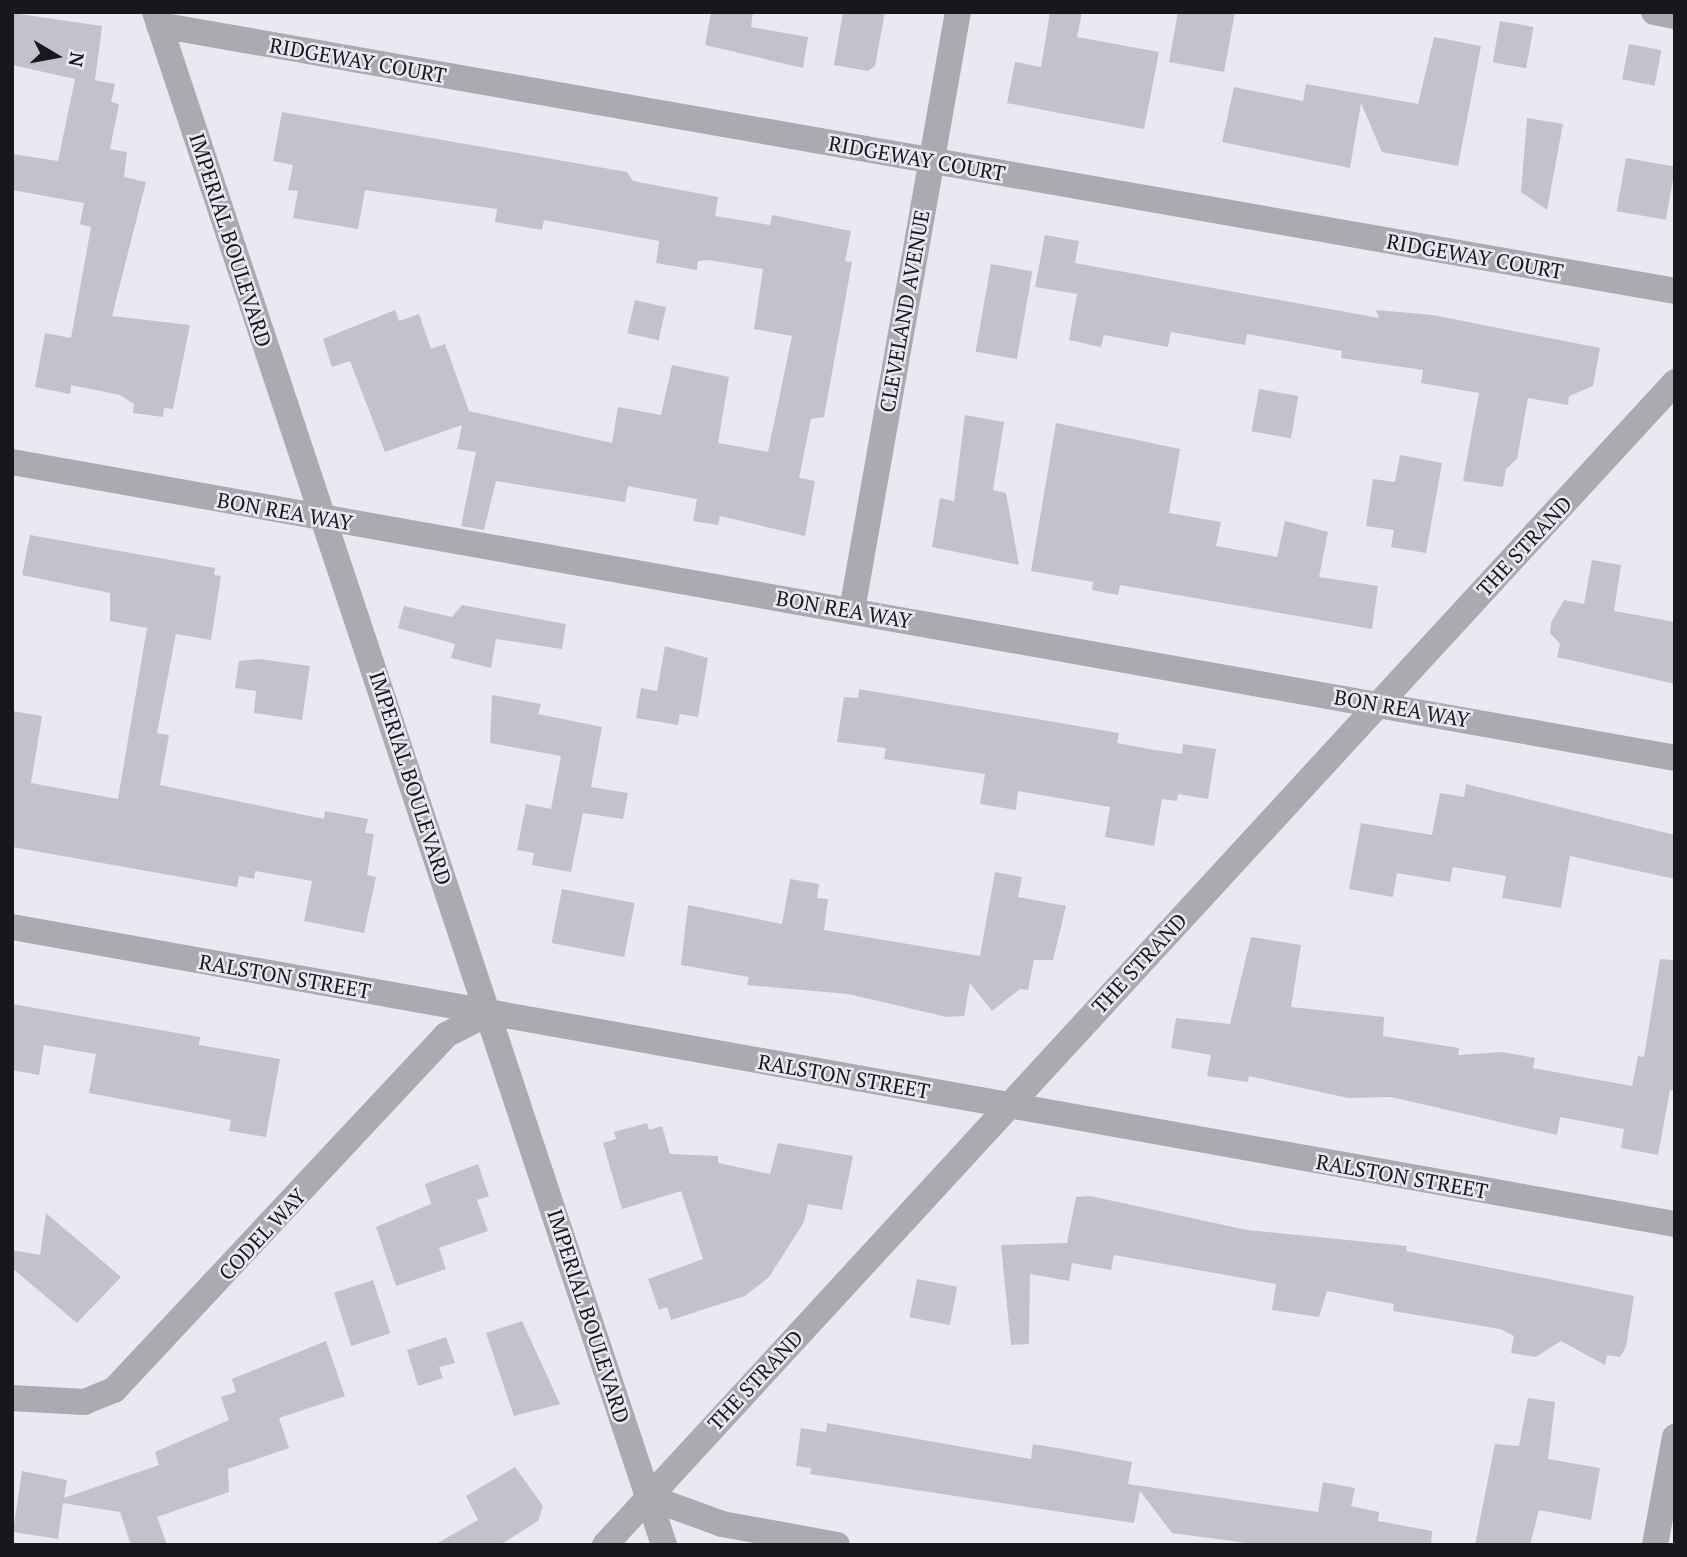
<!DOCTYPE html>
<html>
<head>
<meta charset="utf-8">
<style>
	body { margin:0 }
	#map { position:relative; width:1687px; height:1557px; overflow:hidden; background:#ece8f3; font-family:"PT Serif",serif }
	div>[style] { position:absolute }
	.building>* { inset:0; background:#c4c1cc; transform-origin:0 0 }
	.street>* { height:26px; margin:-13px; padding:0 13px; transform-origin:13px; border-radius:13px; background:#abaaaf }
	span { translate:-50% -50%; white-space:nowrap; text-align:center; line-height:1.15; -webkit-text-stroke:5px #ece8f3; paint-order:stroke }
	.street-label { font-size:21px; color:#18171b }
	.frame { position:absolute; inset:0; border:14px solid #18171b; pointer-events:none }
	.north { position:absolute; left:21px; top:21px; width:70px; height:70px; -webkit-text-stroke:5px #ece8f3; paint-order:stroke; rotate:100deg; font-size:19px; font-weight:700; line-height:28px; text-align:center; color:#18171b }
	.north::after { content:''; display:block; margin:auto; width:24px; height:32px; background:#18171b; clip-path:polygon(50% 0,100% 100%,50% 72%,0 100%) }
</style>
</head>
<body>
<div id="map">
	<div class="building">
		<div style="clip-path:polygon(711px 12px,753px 12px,751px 27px,808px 37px,803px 68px,705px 45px)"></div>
		<div style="clip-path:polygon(843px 12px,885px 12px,875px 66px,868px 71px,834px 65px)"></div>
		<div style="clip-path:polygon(1050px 12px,1082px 12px,1077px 37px,1159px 52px,1144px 129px,1007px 103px,1015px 62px,1041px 67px)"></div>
		<div style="clip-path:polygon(1178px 12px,1235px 12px,1224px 72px,1169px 62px)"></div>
		<div style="clip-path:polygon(12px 13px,102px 26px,95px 80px,115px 84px,111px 102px,119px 104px,110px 149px,127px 152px,124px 177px,146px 182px,112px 316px,190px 325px,173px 409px,164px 408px,163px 417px,133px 413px,134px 404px,120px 395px,71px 385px,70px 394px,35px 387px,45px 333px,71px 338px,91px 227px,80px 224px,84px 203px,12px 190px,12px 154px,58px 161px,75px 79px,12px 65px)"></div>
		<div style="left:1500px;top:21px;width:34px;height:42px;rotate:10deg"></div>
		<div style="clip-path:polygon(1434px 37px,1481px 46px,1458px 166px,1382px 152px,1361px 103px,1350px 168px,1222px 142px,1234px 87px,1303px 101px,1306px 84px,1418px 104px)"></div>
		<div style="left:1629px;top:44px;width:33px;height:36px;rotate:11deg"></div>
		<div style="clip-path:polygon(282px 112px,627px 172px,633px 181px,718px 197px,715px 216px,770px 225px,772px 215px,851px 231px,845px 261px,852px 262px,824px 417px,811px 419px,799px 478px,815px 481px,805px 536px,720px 516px,718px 525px,693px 521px,697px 499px,628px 486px,625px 502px,496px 481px,484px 530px,461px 526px,476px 452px,457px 449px,462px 425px,385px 452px,350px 361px,332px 367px,323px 339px,395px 310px,399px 321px,419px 314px,431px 349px,445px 344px,469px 411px,612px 443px,618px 407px,661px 415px,672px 365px,729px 377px,718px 443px,768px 452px,792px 336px,754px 329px,763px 269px,708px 260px,698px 261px,697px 270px,656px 263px,659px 241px,544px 220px,542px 230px,495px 222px,497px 209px,365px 190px,358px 229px,293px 218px,298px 191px,288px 190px,293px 165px,273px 161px)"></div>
		<div style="clip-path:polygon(1527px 118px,1563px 124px,1547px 210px,1521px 192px)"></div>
		<div style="left:1626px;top:158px;width:50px;height:54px;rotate:10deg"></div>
		<div style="clip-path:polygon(1045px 235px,1079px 241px,1075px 263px,1379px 318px,1376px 310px,1433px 315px,1600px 348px,1593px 386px,1569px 396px,1568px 405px,1528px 398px,1517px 459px,1506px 469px,1503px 487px,1463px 481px,1479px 393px,1421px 383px,1423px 370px,1341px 358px,1342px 351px,1247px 334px,1245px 345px,1171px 332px,1168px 347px,1104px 335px,1101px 347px,1069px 340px,1077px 294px,1035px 287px)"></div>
		<div style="left:991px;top:264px;width:42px;height:89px;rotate:10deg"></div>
		<div style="left:635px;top:300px;width:32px;height:34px;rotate:13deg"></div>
		<div style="left:1259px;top:389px;width:40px;height:43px;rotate:10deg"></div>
		<div style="clip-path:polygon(965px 415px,1004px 422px,993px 490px,1006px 493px,1019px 565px,932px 547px,940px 498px,954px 501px)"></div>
		<div style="clip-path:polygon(1056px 423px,1180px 449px,1169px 513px,1221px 522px,1216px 546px,1277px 557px,1285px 521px,1328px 532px,1319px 577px,1378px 586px,1372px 629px,1120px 585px,1118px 595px,1092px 590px,1093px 582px,1031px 571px)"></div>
		<div style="clip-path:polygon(1400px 455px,1442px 463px,1426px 553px,1391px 547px,1394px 530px,1366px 526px,1373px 479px,1395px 482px)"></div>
		<div style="clip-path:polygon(30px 535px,215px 568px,214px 575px,221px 576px,211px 640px,176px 634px,157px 733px,169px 735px,160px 785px,324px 819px,325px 811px,368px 819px,365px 833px,374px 834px,367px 875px,376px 877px,364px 933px,304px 921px,312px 881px,255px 871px,254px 879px,239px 876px,237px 887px,12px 847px,12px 711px,42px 716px,31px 783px,118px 799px,147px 628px,110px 621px,110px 593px,22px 575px)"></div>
		<div style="clip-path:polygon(1592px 560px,1621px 565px,1614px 611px,1675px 622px,1675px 684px,1557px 657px,1560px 644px,1550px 633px,1551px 623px,1564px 600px,1584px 604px)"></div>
		<div style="clip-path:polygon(462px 605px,566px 624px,562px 649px,496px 639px,491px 668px,451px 658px,455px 644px,398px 628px,404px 606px,452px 617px)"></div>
		<div style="clip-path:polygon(665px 646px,708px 658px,698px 717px,680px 714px,678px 725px,636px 718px,641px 688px,657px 691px)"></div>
		<div style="clip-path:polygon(259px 659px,310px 666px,302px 720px,254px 713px,256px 691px,235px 688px,239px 661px)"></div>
		<div style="clip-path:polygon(859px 689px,1119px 733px,1117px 743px,1149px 749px,1182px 754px,1183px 744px,1216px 749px,1208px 799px,1178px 794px,1177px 801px,1162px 799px,1154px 846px,1105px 837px,1110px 807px,1018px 791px,1016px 810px,980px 804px,985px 774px,884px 759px,886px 748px,837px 742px,844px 697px,858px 698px)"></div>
		<div style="clip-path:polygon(492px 695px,541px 704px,538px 714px,602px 727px,591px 787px,628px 793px,623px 819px,583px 813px,571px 872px,532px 865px,534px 853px,517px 850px,526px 804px,551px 809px,561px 756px,490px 743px)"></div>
		<div style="clip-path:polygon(1466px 784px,1675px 835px,1675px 879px,1570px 856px,1561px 908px,1502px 898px,1506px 876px,1453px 867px,1450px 882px,1397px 873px,1393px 897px,1349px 889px,1361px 823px,1432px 835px,1440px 793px,1464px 797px)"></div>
		<div style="clip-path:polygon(995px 872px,1022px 877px,1018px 897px,1066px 906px,1053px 960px,1034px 960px,1028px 990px,1020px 989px,992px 1011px,970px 983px,964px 1016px,947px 1017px,848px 994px,747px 985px,749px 977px,681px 965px,688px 905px,782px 924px,790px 879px,819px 884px,817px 898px,828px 899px,824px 930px,980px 956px)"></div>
		<div style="left:562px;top:889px;width:74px;height:55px;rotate:11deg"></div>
		<div style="clip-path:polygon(1251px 937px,1301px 945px,1291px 1007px,1384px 1017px,1383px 1036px,1459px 1048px,1458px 1055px,1502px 1052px,1535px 1058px,1533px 1068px,1632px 1086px,1638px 1056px,1644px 1057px,1660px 959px,1675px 960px,1675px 1091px,1670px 1090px,1658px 1155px,1621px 1148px,1624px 1129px,1560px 1117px,1557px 1135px,1391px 1097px,1348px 1098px,1249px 1076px,1248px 1082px,1207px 1076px,1211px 1055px,1171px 1048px,1176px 1018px,1230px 1024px)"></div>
		<div style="clip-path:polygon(12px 1004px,200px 1037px,199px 1045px,280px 1059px,266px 1137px,229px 1131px,231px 1120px,89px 1093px,96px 1054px,44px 1045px,39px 1075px,12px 1070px)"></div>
		<div style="clip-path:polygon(647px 1123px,649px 1130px,662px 1126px,670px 1154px,718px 1156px,718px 1163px,770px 1174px,778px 1143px,853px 1156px,842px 1210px,808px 1204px,804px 1222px,769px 1277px,745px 1296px,671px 1320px,667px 1307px,659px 1310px,648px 1279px,703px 1259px,681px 1191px,622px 1209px,603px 1143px,616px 1139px,614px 1132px)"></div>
		<div style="clip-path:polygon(478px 1164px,489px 1196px,477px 1200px,488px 1231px,439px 1248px,446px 1269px,396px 1286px,376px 1227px,431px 1204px,425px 1184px)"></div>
		<div style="clip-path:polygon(1090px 1196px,1247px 1230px,1407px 1246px,1406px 1251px,1634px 1296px,1626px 1347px,1620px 1357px,1607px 1355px,1605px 1365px,1561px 1341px,1536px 1357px,1511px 1353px,1514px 1336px,1500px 1329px,1393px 1311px,1394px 1304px,1327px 1291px,1319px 1317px,1272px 1310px,1276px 1284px,1114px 1255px,1111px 1270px,1072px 1263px,1069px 1281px,1030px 1274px,1029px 1344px,1011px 1345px,1001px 1245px,1067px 1243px,1076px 1197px)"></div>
		<div style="clip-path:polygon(46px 1213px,121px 1277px,77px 1323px,12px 1268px,12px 1250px,40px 1255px)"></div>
		<div style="left:917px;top:1279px;width:41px;height:39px;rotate:11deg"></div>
		<div style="left:373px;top:1280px;width:56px;height:41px;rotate:72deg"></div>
		<div style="clip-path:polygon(522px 1321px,560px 1404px,514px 1416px,486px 1333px)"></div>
		<div style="clip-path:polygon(446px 1337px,455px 1363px,439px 1367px,443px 1378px,418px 1386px,407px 1350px)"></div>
		<div style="clip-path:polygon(326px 1341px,345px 1396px,279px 1418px,289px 1448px,228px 1469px,229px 1492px,157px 1517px,167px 1545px,131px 1545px,120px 1512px,63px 1503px,58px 1539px,13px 1532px,22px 1471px,67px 1480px,64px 1498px,159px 1465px,155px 1452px,229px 1420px,221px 1397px,236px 1392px,232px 1379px)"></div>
		<div style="clip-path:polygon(1528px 1398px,1555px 1402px,1548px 1459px,1600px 1468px,1591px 1520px,1539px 1510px,1530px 1545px,1475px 1545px,1495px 1444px,1519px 1446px)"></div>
		<div style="clip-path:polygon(827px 1423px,1031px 1459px,1033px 1444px,1069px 1450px,1132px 1462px,1128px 1484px,1318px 1512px,1323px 1482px,1355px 1488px,1351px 1506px,1379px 1512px,1378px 1521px,1432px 1531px,1431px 1545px,1262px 1545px,1172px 1533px,1140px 1491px,1134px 1523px,810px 1474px,811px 1468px,796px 1466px,801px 1428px,826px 1432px)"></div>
		<div style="clip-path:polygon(515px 1467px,543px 1506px,538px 1521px,500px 1545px,434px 1545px,478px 1520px,466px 1496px)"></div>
	</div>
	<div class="street">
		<div style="left:155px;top:12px;width:1615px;rotate:71.63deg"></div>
		<div style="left:1654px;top:12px;width:21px;rotate:11deg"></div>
		<div style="left:159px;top:25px;width:1539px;rotate:9.95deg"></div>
		<div style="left:12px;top:462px;width:1689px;rotate:10.09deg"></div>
		<div style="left:852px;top:610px;width:607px;rotate:-79.95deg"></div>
		<div style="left:12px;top:927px;width:1689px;rotate:10.13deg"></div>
		<div style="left:12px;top:1398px;width:72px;rotate:3.2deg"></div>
		<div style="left:84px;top:1402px;width:32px;rotate:-22deg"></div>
		<div style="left:114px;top:1390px;width:486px;rotate:-46.9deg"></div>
		<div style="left:446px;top:1035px;width:48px;rotate:-27.1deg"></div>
		<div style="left:648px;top:1497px;width:79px;rotate:20deg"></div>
		<div style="left:722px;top:1524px;width:117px;rotate:10.3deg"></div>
		<div style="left:605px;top:1545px;width:1580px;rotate:-47.38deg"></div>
		<div style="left:1655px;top:1545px;width:110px;rotate:-79.5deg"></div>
	</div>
	<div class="street-label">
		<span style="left:358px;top:60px;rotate:10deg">RIDGEWAY COURT</span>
		<span style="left:917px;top:158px;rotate:10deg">RIDGEWAY COURT</span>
		<span style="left:231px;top:240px;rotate:72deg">IMPERIAL BOULEVARD</span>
		<span style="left:1475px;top:256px;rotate:10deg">RIDGEWAY COURT</span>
		<span style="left:904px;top:311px;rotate:-80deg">CLEVELAND AVENUE</span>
		<span style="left:285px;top:511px;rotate:10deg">BON REA WAY</span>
		<span style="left:1524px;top:546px;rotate:-47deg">THE STRAND</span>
		<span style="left:844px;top:609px;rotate:10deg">BON REA WAY</span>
		<span style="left:1402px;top:708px;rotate:10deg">BON REA WAY</span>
		<span style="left:411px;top:778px;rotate:72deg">IMPERIAL BOULEVARD</span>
		<span style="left:1139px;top:963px;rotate:-47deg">THE STRAND</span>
		<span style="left:285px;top:976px;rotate:10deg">RALSTON STREET</span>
		<span style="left:844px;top:1076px;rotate:10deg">RALSTON STREET</span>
		<span style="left:1402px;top:1176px;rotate:10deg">RALSTON STREET</span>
		<span style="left:262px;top:1234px;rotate:-47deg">CODEL WAY</span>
		<span style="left:589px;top:1316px;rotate:72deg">IMPERIAL BOULEVARD</span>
		<span style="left:755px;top:1380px;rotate:-47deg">THE STRAND</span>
	</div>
	<div class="frame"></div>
	<div class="north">N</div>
</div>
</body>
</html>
